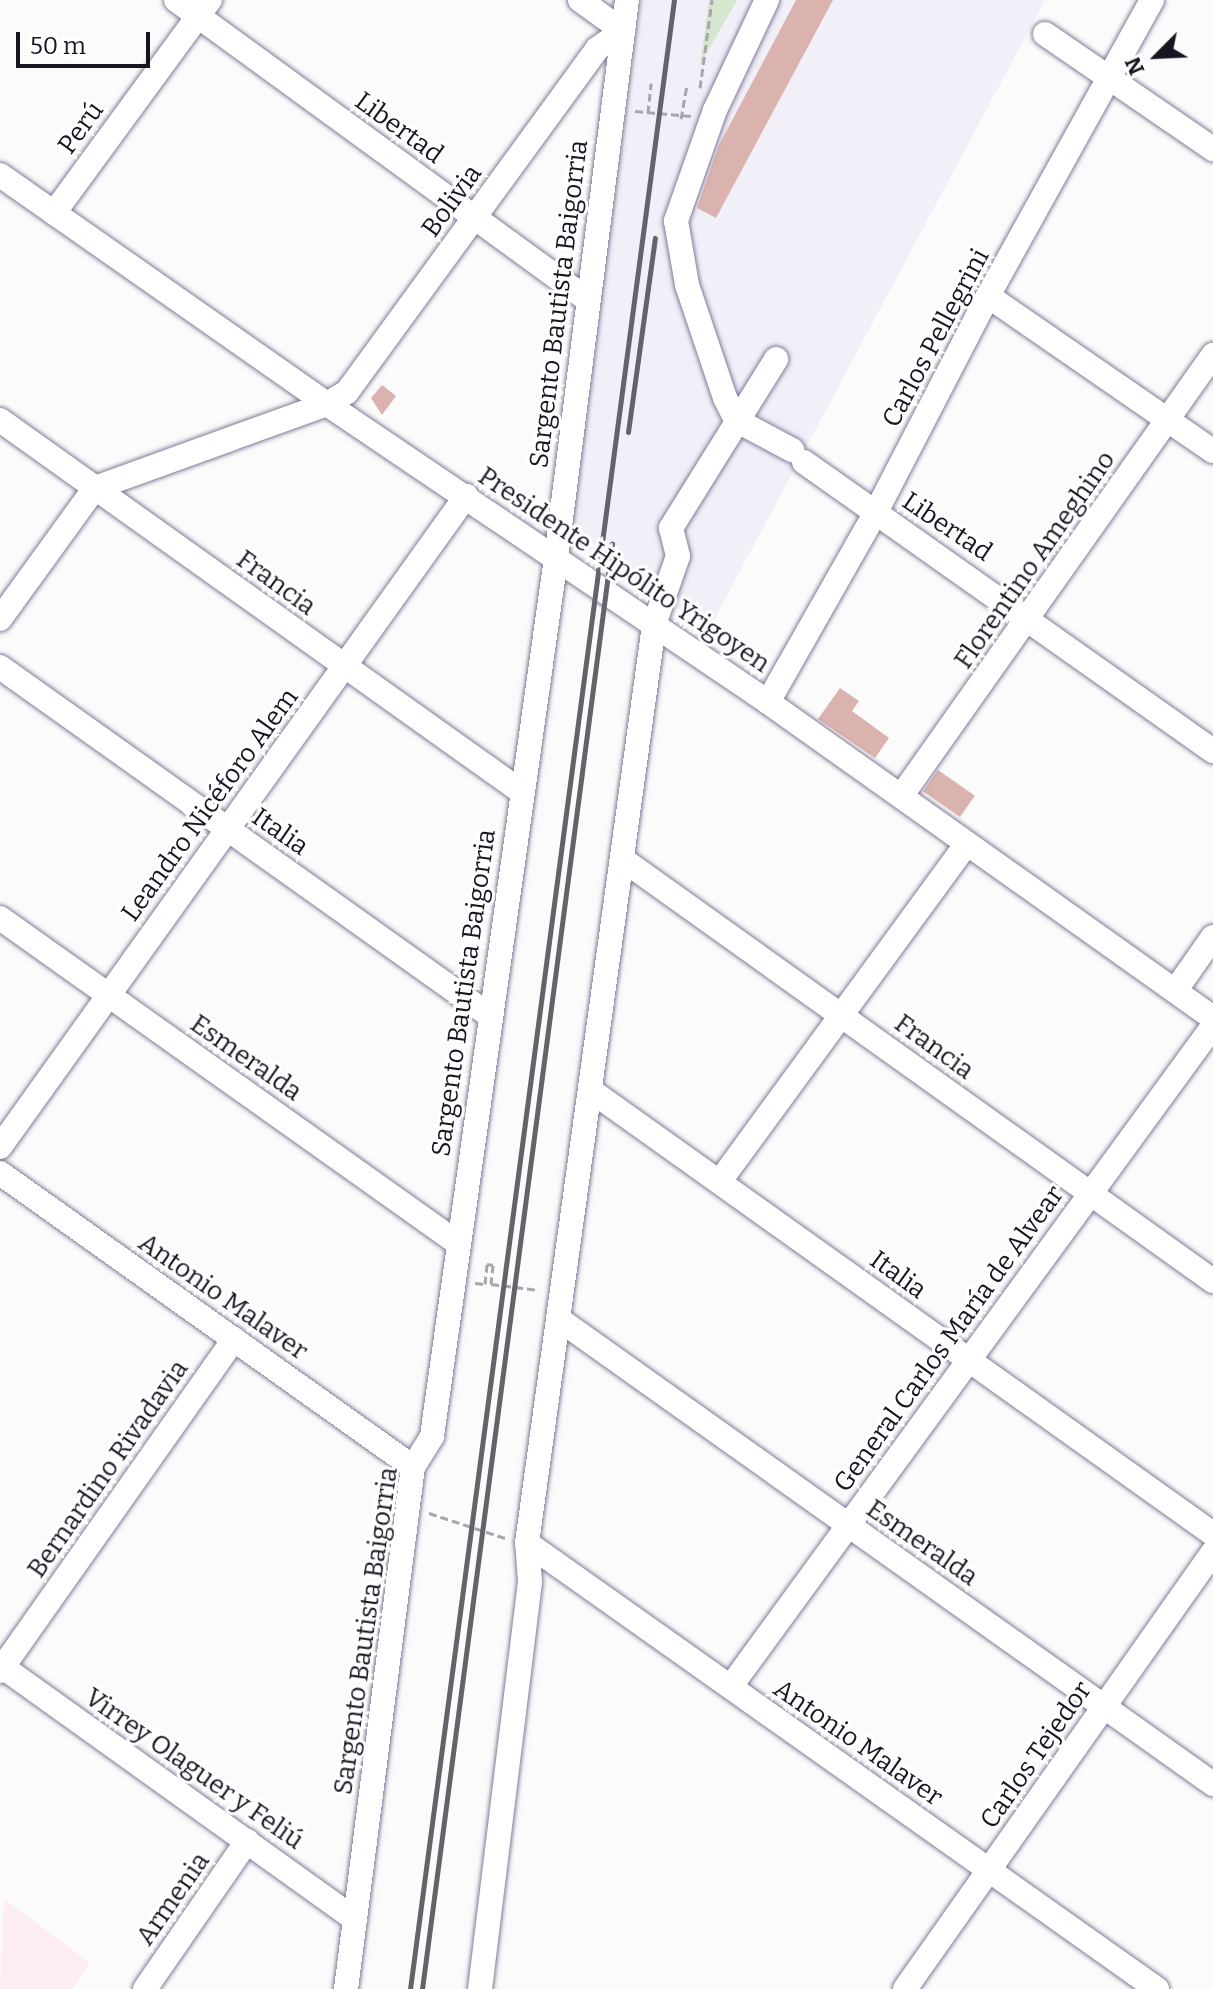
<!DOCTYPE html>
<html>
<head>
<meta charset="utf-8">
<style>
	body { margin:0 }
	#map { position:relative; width:1213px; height:1989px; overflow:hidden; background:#fbfbfb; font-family:Bitter,serif }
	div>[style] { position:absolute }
	.built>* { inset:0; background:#f1eff8 }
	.education>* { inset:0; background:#fdedf0 }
	.green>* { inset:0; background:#d6e6cf }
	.building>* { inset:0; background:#dbb3ae; transform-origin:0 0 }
	.path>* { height:3px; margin-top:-1.5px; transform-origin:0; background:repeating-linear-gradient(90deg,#a7a6aa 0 8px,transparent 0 12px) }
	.roads { filter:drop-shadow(0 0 2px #827a99) drop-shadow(0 0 2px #827a99) }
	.minor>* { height:24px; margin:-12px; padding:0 12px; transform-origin:12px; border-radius:12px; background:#fff }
	.rail>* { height:5px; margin:-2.5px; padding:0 2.5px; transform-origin:2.5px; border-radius:2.5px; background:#64626a }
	span { translate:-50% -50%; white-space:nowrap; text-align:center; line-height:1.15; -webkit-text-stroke:6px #fff; paint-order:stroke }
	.street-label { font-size:26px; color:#181521 }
	.north { position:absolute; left:1117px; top:16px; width:80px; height:80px; -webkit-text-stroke:6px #fff; paint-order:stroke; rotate:246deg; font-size:22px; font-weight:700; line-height:32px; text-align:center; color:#181521 }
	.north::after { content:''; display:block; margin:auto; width:28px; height:36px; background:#181521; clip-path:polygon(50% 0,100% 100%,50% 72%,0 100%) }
	.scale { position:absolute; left:16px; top:32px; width:134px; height:36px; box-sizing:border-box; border:4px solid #181521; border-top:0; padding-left:10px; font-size:24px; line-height:28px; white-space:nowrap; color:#181521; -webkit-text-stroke:6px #fff; paint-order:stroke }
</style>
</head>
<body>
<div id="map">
	<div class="built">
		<div style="clip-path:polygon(641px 0,1045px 0,708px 631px,658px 593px,570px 539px)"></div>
	</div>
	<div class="education">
		<div style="clip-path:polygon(4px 1899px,90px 1963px,72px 1989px,0 1989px)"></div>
	</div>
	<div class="green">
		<div style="clip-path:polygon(709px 0,737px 0,700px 65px)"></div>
	</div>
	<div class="building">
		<div style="clip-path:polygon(796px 0,833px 0,716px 218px,697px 208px,719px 145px)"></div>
		<div style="clip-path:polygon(382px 385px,396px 396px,382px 415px,371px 398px)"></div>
		<div style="clip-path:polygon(840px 688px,859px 701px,852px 711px,889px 738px,875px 758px,818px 719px)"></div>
		<div style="left:938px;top:770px;width:45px;height:26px;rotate:35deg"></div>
	</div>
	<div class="path">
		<div style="left:700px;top:88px;width:89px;rotate:-82.2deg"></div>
		<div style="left:635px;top:111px;width:56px;rotate:5.1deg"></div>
		<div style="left:648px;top:113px;width:30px;rotate:-84deg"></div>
		<div style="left:681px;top:119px;width:36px;rotate:-80deg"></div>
		<div style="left:475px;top:1283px;width:10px;rotate:6deg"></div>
		<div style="left:485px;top:1284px;width:20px;rotate:-84deg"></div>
		<div style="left:487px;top:1264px;width:6px;rotate:9deg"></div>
		<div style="left:493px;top:1265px;width:19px;rotate:96deg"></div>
		<div style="left:491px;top:1284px;width:48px;rotate:7.1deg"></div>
		<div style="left:429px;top:1513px;width:80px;rotate:18.2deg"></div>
	</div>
	<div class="roads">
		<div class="minor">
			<div style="left:176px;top:0;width:510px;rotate:36.06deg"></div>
			<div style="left:580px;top:0;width:53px;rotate:35.8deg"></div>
			<div style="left:767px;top:0;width:122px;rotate:115.3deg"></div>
			<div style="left:715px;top:110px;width:118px;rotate:109.4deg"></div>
			<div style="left:676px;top:221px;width:65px;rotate:80.2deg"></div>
			<div style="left:687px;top:285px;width:119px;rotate:71.4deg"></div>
			<div style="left:725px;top:398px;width:25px;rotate:63deg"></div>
			<div style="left:736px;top:420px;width:64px;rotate:28.2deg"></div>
			<div style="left:1045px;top:34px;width:204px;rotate:34.4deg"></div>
			<div style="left:0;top:175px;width:399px;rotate:35deg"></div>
			<div style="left:327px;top:404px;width:532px;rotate:34.05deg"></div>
			<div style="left:768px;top:702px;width:546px;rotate:35.38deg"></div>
			<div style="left:54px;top:213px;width:264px;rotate:-53.8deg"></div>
			<div style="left:988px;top:296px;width:273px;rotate:34.6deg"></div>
			<div style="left:0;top:420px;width:637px;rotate:35.49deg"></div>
			<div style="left:804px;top:462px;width:501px;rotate:35.25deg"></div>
			<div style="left:0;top:619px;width:162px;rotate:-54.1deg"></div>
			<div style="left:95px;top:488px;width:247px;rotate:-19.9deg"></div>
			<div style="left:327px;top:404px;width:23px;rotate:-31deg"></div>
			<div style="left:347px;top:392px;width:424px;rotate:-53.9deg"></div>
			<div style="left:597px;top:49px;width:32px;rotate:-35deg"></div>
			<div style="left:0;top:667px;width:600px;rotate:35.44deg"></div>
			<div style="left:768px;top:702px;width:219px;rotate:-60.4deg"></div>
			<div style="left:876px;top:512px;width:243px;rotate:-62.6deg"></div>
			<div style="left:988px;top:296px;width:338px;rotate:-61deg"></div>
			<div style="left:902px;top:795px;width:539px;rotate:-54.75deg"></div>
			<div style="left:622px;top:859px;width:726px;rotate:35.53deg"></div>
			<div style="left:0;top:918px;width:563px;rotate:35.38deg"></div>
			<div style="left:1175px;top:991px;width:66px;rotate:-54.9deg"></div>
			<div style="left:590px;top:1090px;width:765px;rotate:35.48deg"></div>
			<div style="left:0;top:1147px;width:801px;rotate:-54.4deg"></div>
			<div style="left:0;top:1173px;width:507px;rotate:35.45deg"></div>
			<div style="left:720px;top:1181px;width:418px;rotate:-53.8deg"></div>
			<div style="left:560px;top:1320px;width:801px;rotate:35.4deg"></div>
			<div style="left:527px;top:1543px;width:772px;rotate:35.3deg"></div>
			<div style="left:0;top:1665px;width:437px;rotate:35.6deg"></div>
			<div style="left:0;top:1671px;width:406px;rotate:-54.8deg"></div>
			<div style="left:731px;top:1686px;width:817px;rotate:-53.86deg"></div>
			<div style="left:145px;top:1989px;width:180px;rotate:-55.4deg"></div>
			<div style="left:346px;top:1989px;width:526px;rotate:-82.69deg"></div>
			<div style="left:413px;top:1467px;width:36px;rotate:-58deg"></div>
			<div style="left:432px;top:1436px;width:887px;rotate:-81.96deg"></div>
			<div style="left:556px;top:558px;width:562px;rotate:-82.75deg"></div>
			<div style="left:480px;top:1989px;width:410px;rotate:-83deg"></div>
			<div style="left:530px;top:1582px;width:39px;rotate:-94deg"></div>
			<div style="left:527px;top:1543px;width:927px;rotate:-82.12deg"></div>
			<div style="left:654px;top:625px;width:73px;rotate:-70.8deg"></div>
			<div style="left:678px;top:556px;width:29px;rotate:-104deg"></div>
			<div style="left:671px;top:528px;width:199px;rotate:-58.1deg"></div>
			<div style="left:905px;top:1989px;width:535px;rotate:-54.82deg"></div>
		</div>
	</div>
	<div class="rail">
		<div style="left:628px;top:432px;width:196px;rotate:-82.1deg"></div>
		<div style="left:410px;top:1989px;width:2006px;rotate:-82.44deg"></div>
		<div style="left:422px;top:1989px;width:1458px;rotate:-82.51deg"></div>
	</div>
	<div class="street-label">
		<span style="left:81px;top:128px;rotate:-54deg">Perú</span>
		<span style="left:399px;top:128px;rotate:36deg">Libertad</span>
		<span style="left:452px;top:201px;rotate:-54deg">Bolivia</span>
		<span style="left:559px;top:304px;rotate:-83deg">Sargento Bautista Baigorria</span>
		<span style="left:936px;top:338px;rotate:-62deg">Carlos Pellegrini</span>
		<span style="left:947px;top:527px;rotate:34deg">Libertad</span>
		<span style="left:1035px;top:560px;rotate:-55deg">Florentino Ameghino</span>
		<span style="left:624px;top:570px;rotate:34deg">Presidente Hipólito Yrigoyen</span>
		<span style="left:276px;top:583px;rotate:36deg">Francia</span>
		<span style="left:210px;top:805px;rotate:-54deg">Leandro Nicéforo Alem</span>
		<span style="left:280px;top:832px;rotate:35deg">Italia</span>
		<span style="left:464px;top:993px;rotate:-82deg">Sargento Bautista Baigorria</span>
		<span style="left:934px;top:1047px;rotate:36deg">Francia</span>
		<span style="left:246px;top:1058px;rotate:35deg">Esmeralda</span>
		<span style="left:898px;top:1275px;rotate:36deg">Italia</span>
		<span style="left:223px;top:1297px;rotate:35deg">Antonio Malaver</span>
		<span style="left:949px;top:1339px;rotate:-54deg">General Carlos María de Alvear</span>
		<span style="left:108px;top:1469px;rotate:-55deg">Bernardino Rivadavia</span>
		<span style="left:922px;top:1543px;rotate:35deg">Esmeralda</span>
		<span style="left:366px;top:1631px;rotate:-82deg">Sargento Bautista Baigorria</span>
		<span style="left:858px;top:1743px;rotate:35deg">Antonio Malaver</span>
		<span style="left:1036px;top:1755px;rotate:-55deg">Carlos Tejedor</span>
		<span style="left:194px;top:1769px;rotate:35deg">Virrey Olaguer y Feliú</span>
		<span style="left:173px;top:1899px;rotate:-55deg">Armenia</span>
	</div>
	<div class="north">N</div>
	<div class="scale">50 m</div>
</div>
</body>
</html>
